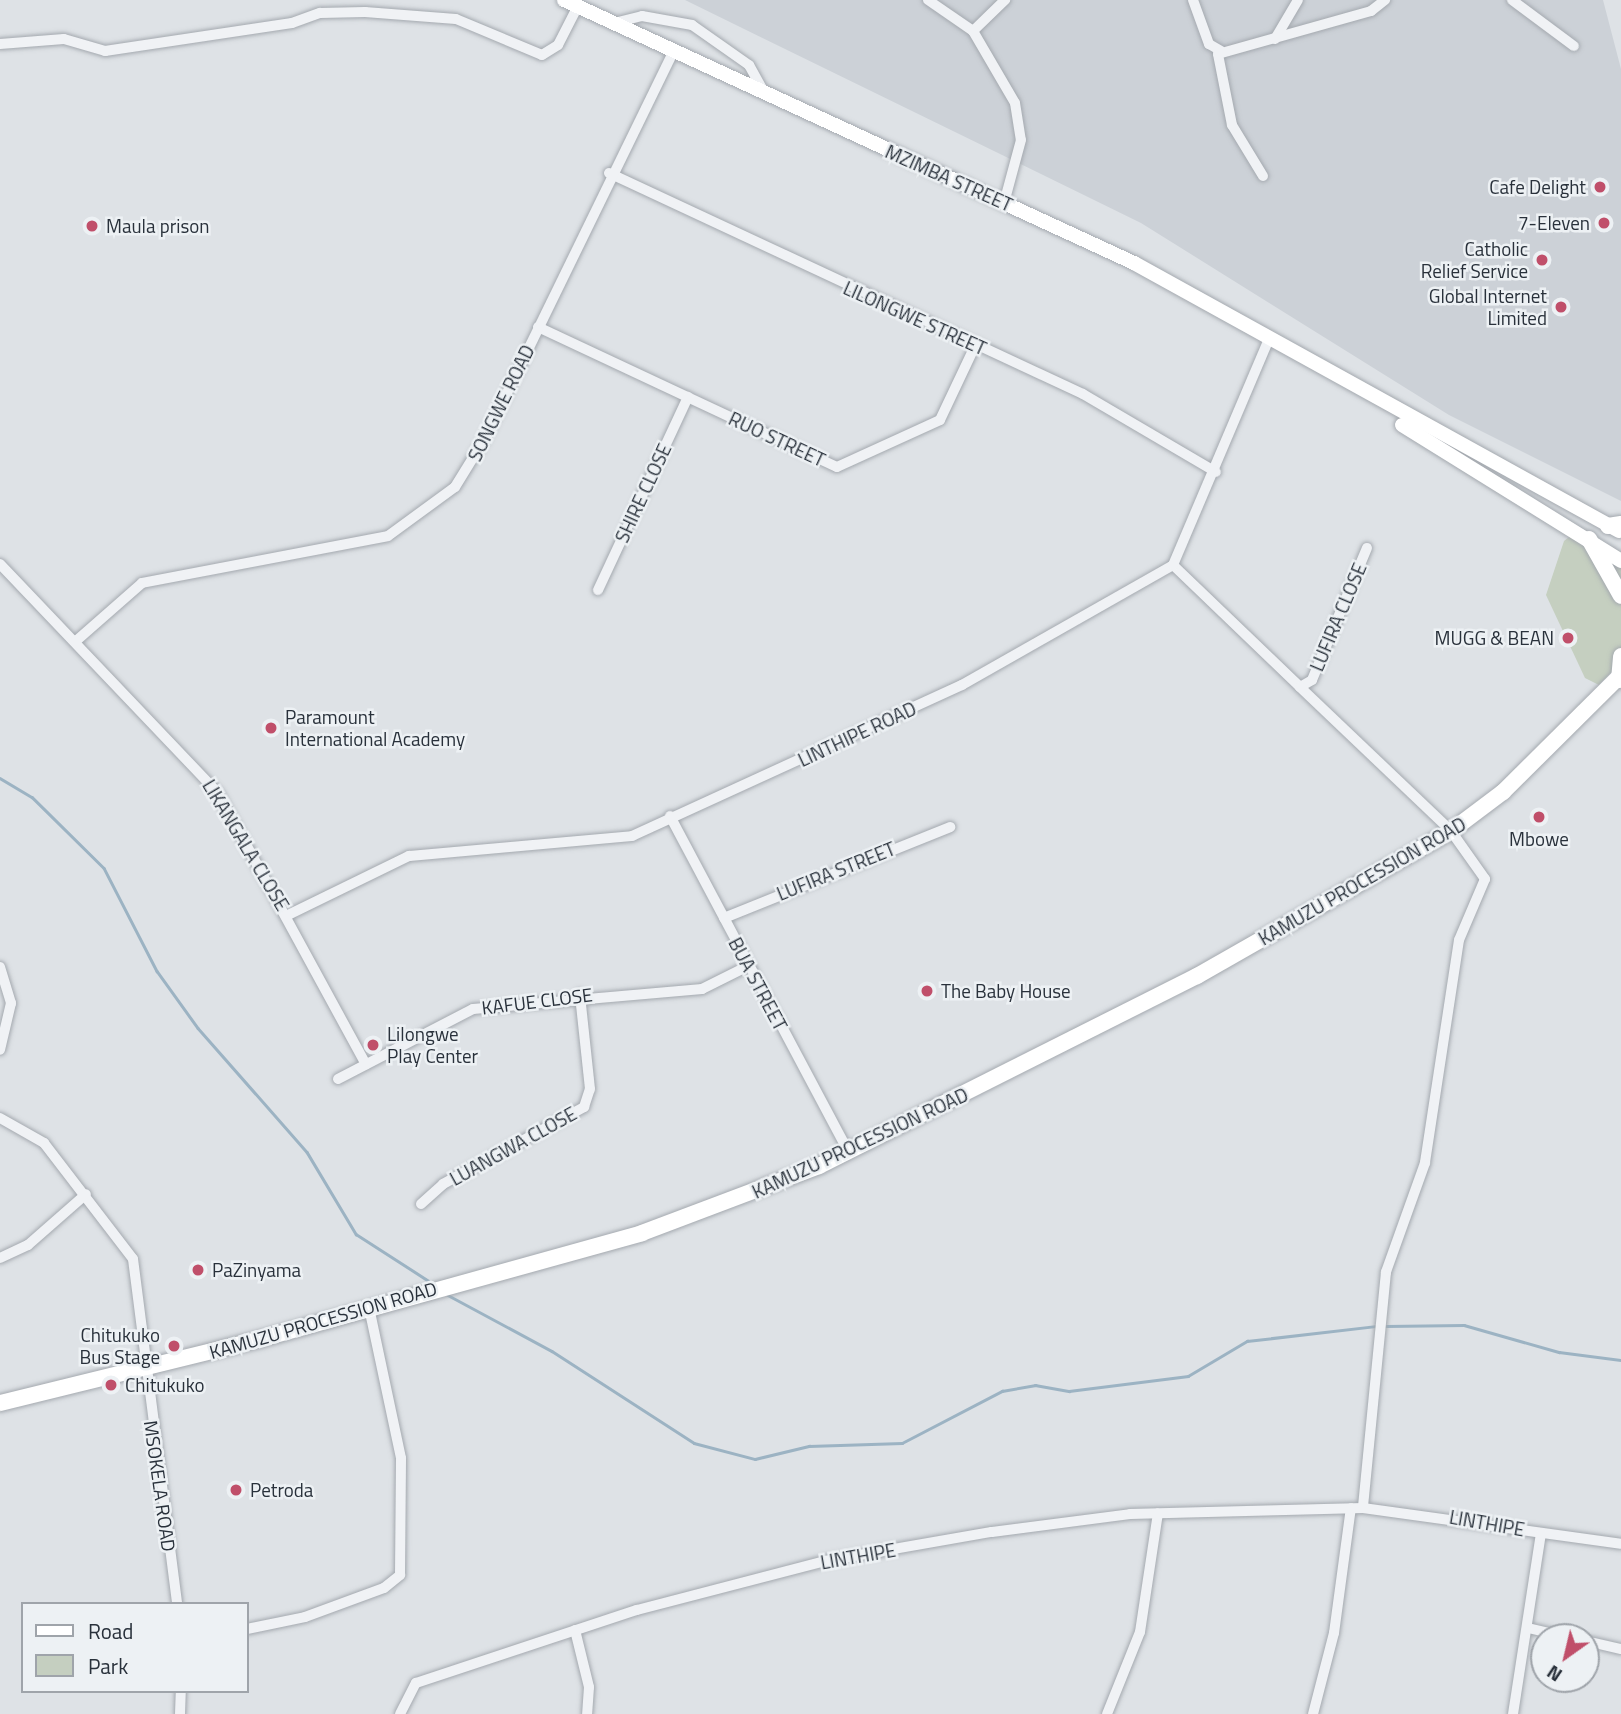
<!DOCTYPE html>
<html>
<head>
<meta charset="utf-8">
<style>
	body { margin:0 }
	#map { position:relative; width:1621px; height:1714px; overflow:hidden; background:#dee2e6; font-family:"Titillium Web",sans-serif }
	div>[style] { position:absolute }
	.built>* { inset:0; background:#ccd1d7 }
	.green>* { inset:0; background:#c5cfc0 }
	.stream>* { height:2.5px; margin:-1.25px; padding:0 1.25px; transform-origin:1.25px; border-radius:1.25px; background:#9cb3c3 }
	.roads { filter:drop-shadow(0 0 2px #a4a9af) drop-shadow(0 0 2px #a4a9af) }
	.minor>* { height:10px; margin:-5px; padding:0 5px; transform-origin:5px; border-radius:5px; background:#f0f2f5 }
	.secondary>* { height:14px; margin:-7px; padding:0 7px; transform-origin:7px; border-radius:7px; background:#fff }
	.trunk>* { height:16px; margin:-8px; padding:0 8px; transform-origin:8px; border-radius:8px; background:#fff }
	.dots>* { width:19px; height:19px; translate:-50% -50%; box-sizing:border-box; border:4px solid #edf1f4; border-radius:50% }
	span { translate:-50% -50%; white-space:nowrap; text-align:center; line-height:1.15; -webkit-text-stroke:5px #edf1f4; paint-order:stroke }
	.street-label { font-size:19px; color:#29313b }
	.poi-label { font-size:19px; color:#29313b }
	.right { translate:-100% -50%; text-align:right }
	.left { translate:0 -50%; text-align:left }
	.legend { position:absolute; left:21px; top:1602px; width:228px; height:91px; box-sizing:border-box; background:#edf1f4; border:2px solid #9fa4aa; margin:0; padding:9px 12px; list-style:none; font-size:21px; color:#29313b }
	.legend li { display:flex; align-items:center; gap:14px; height:35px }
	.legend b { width:35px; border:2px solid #9fa4aa }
	.north { position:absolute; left:1530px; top:1623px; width:70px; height:70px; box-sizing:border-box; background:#edf1f4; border:2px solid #9fa4aa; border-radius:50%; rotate:214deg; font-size:19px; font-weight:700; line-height:28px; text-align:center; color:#29313b }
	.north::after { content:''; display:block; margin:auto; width:24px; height:32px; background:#c04f6a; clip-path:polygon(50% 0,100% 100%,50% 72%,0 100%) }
</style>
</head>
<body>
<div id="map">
	<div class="built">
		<div style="clip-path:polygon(685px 0,1603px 0,1621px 69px,1621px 501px,1449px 415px,1141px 223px)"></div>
	</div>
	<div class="green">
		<div style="clip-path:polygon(1579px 529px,1621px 552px,1621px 662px,1599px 685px,1585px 678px,1546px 595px,1564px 541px)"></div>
	</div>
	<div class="stream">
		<div style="left:0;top:778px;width:37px;rotate:31deg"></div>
		<div style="left:32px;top:797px;width:101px;rotate:44.6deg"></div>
		<div style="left:104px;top:868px;width:116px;rotate:62.8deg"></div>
		<div style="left:157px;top:971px;width:70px;rotate:54.3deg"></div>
		<div style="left:198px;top:1028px;width:165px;rotate:48.7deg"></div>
		<div style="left:307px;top:1152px;width:96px;rotate:59.1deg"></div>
		<div style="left:356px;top:1234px;width:94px;rotate:32.8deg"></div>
		<div style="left:446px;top:1294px;width:120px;rotate:28.3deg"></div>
		<div style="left:552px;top:1351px;width:169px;rotate:32.9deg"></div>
		<div style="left:694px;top:1443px;width:63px;rotate:14.7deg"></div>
		<div style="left:755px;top:1459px;width:56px;rotate:-13.5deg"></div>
		<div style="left:809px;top:1446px;width:93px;rotate:-1.8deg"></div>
		<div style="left:902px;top:1443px;width:113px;rotate:-27.5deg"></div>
		<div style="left:1002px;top:1391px;width:34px;rotate:-10deg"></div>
		<div style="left:1035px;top:1385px;width:35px;rotate:10deg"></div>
		<div style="left:1069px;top:1391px;width:120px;rotate:-7.2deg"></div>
		<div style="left:1188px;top:1376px;width:69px;rotate:-30.7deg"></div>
		<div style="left:1247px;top:1341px;width:131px;rotate:-6.6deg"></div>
		<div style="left:1386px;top:1326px;width:78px;rotate:-0.7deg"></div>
		<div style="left:1464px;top:1325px;width:99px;rotate:15.9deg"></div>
		<div style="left:1559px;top:1352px;width:63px;rotate:7.4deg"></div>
	</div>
	<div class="roads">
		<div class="minor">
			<div style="left:928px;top:0;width:55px;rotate:34.6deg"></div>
			<div style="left:973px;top:31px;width:83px;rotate:59.7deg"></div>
			<div style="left:1015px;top:103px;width:37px;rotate:81deg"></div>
			<div style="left:1021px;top:140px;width:65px;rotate:105.1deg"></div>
			<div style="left:1193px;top:0;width:47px;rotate:70deg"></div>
			<div style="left:1209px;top:44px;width:14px;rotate:30deg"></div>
			<div style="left:1512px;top:0;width:77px;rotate:36.6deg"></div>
			<div style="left:614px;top:23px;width:29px;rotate:-14deg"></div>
			<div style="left:642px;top:16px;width:51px;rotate:10.2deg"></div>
			<div style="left:692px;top:25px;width:70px;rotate:35.1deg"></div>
			<div style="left:749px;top:65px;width:31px;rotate:61deg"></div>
			<div style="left:973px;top:31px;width:45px;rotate:-44.1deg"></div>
			<div style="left:1275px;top:39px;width:45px;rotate:-59.5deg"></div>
			<div style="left:0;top:44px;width:64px;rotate:-4.5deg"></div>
			<div style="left:64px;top:39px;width:43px;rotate:16.3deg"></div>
			<div style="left:105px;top:51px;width:189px;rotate:-8.5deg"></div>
			<div style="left:292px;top:23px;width:30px;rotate:-20deg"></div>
			<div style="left:320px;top:13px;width:45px;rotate:-1.3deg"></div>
			<div style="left:365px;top:12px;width:91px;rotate:4.4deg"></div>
			<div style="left:456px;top:19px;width:93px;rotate:22.7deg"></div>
			<div style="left:542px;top:55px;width:19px;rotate:-32deg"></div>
			<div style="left:558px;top:45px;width:44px;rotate:-62.9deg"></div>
			<div style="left:609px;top:173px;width:523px;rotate:25deg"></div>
			<div style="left:1083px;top:394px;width:154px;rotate:30.4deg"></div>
			<div style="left:1263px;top:176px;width:60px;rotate:-121.3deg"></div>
			<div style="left:1232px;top:125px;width:72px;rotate:-101.2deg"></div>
			<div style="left:1218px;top:54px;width:159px;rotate:-15.7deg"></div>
			<div style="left:1371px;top:11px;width:18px;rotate:-38deg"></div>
			<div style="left:538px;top:327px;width:330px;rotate:25.1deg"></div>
			<div style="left:837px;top:467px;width:113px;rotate:-24.5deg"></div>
			<div style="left:940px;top:420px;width:82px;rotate:-64.7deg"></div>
			<div style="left:0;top:564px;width:316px;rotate:46.4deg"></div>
			<div style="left:218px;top:793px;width:309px;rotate:61.4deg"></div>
			<div style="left:1173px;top:565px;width:176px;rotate:43.8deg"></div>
			<div style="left:1300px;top:687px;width:14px;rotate:-30deg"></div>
			<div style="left:1312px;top:680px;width:143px;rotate:-67.4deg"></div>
			<div style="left:598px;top:590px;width:213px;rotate:-65deg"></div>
			<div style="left:76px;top:641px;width:88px;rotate:-41.3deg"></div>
			<div style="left:142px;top:583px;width:250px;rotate:-10.8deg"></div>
			<div style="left:388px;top:536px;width:83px;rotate:-36.2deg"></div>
			<div style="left:455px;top:487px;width:55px;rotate:-58.3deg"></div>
			<div style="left:484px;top:440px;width:434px;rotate:-64deg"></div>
			<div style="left:1300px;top:687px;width:209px;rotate:43.6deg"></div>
			<div style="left:1451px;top:831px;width:59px;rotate:54.7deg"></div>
			<div style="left:1485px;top:879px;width:66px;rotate:113.1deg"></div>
			<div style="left:1459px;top:940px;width:226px;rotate:98.7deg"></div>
			<div style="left:1425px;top:1163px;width:116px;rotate:109.7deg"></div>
			<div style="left:1386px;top:1272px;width:237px;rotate:95.6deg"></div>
			<div style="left:670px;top:816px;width:379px;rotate:62deg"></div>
			<div style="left:288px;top:915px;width:135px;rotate:-26deg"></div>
			<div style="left:409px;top:856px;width:224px;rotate:-5.1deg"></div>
			<div style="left:632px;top:836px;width:363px;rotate:-24.6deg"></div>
			<div style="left:962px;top:685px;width:243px;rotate:-29.6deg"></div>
			<div style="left:1173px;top:565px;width:248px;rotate:-67deg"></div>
			<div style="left:724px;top:918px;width:244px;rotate:-21.9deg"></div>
			<div style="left:0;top:967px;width:38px;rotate:73deg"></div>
			<div style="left:11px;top:1003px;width:48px;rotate:103.2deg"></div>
			<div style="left:338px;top:1079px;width:152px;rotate:-27.4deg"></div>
			<div style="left:473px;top:1009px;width:230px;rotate:-5deg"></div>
			<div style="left:702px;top:989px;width:51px;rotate:-26.6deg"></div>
			<div style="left:0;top:1118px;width:51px;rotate:29.6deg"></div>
			<div style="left:44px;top:1143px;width:146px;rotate:52.5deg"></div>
			<div style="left:133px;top:1259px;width:348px;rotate:82.7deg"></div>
			<div style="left:421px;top:1204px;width:30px;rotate:-42deg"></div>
			<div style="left:443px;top:1184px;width:161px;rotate:-28.6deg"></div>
			<div style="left:584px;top:1107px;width:19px;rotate:-72deg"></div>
			<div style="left:590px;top:1089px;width:95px;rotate:-96.1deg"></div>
			<div style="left:0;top:1258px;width:31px;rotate:-25deg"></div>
			<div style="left:28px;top:1245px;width:77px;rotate:-41.3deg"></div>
			<div style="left:1528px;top:1628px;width:40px;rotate:13deg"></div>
			<div style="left:247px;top:1629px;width:59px;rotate:-11.7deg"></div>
			<div style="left:305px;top:1617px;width:84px;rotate:-20.2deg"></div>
			<div style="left:384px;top:1588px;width:21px;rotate:-39deg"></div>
			<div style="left:400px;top:1575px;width:117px;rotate:-89.5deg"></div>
			<div style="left:401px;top:1458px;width:153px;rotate:-102deg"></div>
			<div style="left:575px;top:1630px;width:59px;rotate:76.2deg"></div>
			<div style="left:589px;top:1687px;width:27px;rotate:94deg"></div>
			<div style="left:1586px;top:1641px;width:36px;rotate:13deg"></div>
			<div style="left:180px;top:1714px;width:23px;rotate:-88deg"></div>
			<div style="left:400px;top:1714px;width:35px;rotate:-63deg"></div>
			<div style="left:416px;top:1683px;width:233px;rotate:-18.3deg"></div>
			<div style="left:637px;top:1610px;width:194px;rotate:-14.6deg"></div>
			<div style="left:825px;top:1561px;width:169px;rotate:-9.9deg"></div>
			<div style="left:992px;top:1532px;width:139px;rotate:-7.4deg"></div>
			<div style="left:1130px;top:1514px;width:233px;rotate:-1.5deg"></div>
			<div style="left:1363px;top:1508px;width:260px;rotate:7.9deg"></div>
			<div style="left:1107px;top:1714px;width:88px;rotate:-68.1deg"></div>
			<div style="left:1140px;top:1632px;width:120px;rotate:-81.4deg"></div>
			<div style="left:1313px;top:1714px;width:84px;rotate:-75.5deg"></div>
			<div style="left:1334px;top:1633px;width:126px;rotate:-82.3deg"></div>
			<div style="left:1513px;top:1714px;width:183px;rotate:-81.2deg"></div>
		</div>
		<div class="secondary">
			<div style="left:564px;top:0;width:628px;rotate:24.77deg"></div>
			<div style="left:1134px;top:263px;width:554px;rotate:28.92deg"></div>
			<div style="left:1402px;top:425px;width:258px;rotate:31.8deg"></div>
		</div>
		<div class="trunk">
			<div style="left:1608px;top:526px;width:13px;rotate:-9deg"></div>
			<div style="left:1589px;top:539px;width:65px;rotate:60.7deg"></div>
			<div style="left:1619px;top:680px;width:24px;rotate:-85deg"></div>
			<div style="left:0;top:1403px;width:269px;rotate:-13.8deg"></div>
			<div style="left:261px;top:1339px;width:395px;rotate:-15.5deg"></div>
			<div style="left:642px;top:1233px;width:189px;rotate:-20.7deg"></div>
			<div style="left:819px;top:1166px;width:423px;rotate:-26.7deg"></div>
			<div style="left:1197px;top:976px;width:292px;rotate:-29.7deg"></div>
			<div style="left:1451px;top:831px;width:65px;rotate:-36.9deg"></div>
			<div style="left:1503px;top:792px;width:166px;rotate:-44.8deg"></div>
		</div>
	</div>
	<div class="dots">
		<div style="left:1600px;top:187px;background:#c04f6a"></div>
		<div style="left:1604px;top:223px;background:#c04f6a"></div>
		<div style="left:92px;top:226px;background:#c04f6a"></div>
		<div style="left:1542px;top:260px;background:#c04f6a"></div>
		<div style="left:1561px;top:307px;background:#c04f6a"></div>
		<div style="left:1568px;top:638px;background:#c04f6a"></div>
		<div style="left:271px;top:728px;background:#c04f6a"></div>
		<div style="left:1539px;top:817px;background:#c04f6a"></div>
		<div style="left:927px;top:991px;background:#c04f6a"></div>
		<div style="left:373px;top:1045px;background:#c04f6a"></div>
		<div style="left:198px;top:1270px;background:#c04f6a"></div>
		<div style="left:174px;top:1346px;background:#c04f6a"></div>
		<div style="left:111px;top:1385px;background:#c04f6a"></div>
		<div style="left:236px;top:1490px;background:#c04f6a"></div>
	</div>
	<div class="street-label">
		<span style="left:949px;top:178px;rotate:24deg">MZIMBA STREET</span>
		<span style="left:915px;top:318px;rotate:24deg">LILONGWE STREET</span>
		<span style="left:501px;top:403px;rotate:-64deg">SONGWE ROAD</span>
		<span style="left:777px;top:439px;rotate:25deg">RUO STREET</span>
		<span style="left:643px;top:493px;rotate:-65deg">SHIRE CLOSE</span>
		<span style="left:1338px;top:617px;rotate:-67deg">LUFIRA CLOSE</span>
		<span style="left:857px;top:734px;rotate:-25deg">LINTHIPE ROAD</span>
		<span style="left:246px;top:845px;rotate:59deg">LIKANGALA CLOSE</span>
		<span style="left:836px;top:871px;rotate:-22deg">LUFIRA STREET</span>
		<span style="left:1362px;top:881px;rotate:-30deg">KAMUZU PROCESSION ROAD</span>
		<span style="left:758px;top:984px;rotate:62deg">BUA STREET</span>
		<span style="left:537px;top:1001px;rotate:-7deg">KAFUE CLOSE</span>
		<span style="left:860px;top:1143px;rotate:-25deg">KAMUZU PROCESSION ROAD</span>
		<span style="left:513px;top:1146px;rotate:-29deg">LUANGWA CLOSE</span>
		<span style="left:323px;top:1320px;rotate:-16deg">KAMUZU PROCESSION ROAD</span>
		<span style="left:160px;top:1486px;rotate:82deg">MSOKELA ROAD</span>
		<span style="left:1487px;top:1523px;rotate:10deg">LINTHIPE</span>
		<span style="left:858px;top:1556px;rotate:-10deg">LINTHIPE</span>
	</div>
	<div class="poi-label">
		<span class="right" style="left:1586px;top:187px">Cafe Delight</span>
		<span class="right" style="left:1590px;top:223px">7-Eleven</span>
		<span class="left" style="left:106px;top:226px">Maula prison</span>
		<span class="right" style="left:1528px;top:260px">Catholic<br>Relief Service</span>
		<span class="right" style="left:1547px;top:307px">Global Internet<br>Limited</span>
		<span class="right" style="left:1554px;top:638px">MUGG &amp; BEAN</span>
		<span class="left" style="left:285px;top:728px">Paramount<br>International Academy</span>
		<span style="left:1539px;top:839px">Mbowe</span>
		<span class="left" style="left:941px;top:991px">The Baby House</span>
		<span class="left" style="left:387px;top:1045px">Lilongwe<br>Play Center</span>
		<span class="left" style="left:212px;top:1270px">PaZinyama</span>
		<span class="right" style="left:160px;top:1346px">Chitukuko<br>Bus Stage</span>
		<span class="left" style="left:125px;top:1385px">Chitukuko</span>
		<span class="left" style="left:250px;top:1490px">Petroda</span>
	</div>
	<ul class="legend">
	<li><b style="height:9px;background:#fff"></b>Road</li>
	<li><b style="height:19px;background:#c5cfc0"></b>Park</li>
	</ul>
	<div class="north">N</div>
</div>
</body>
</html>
